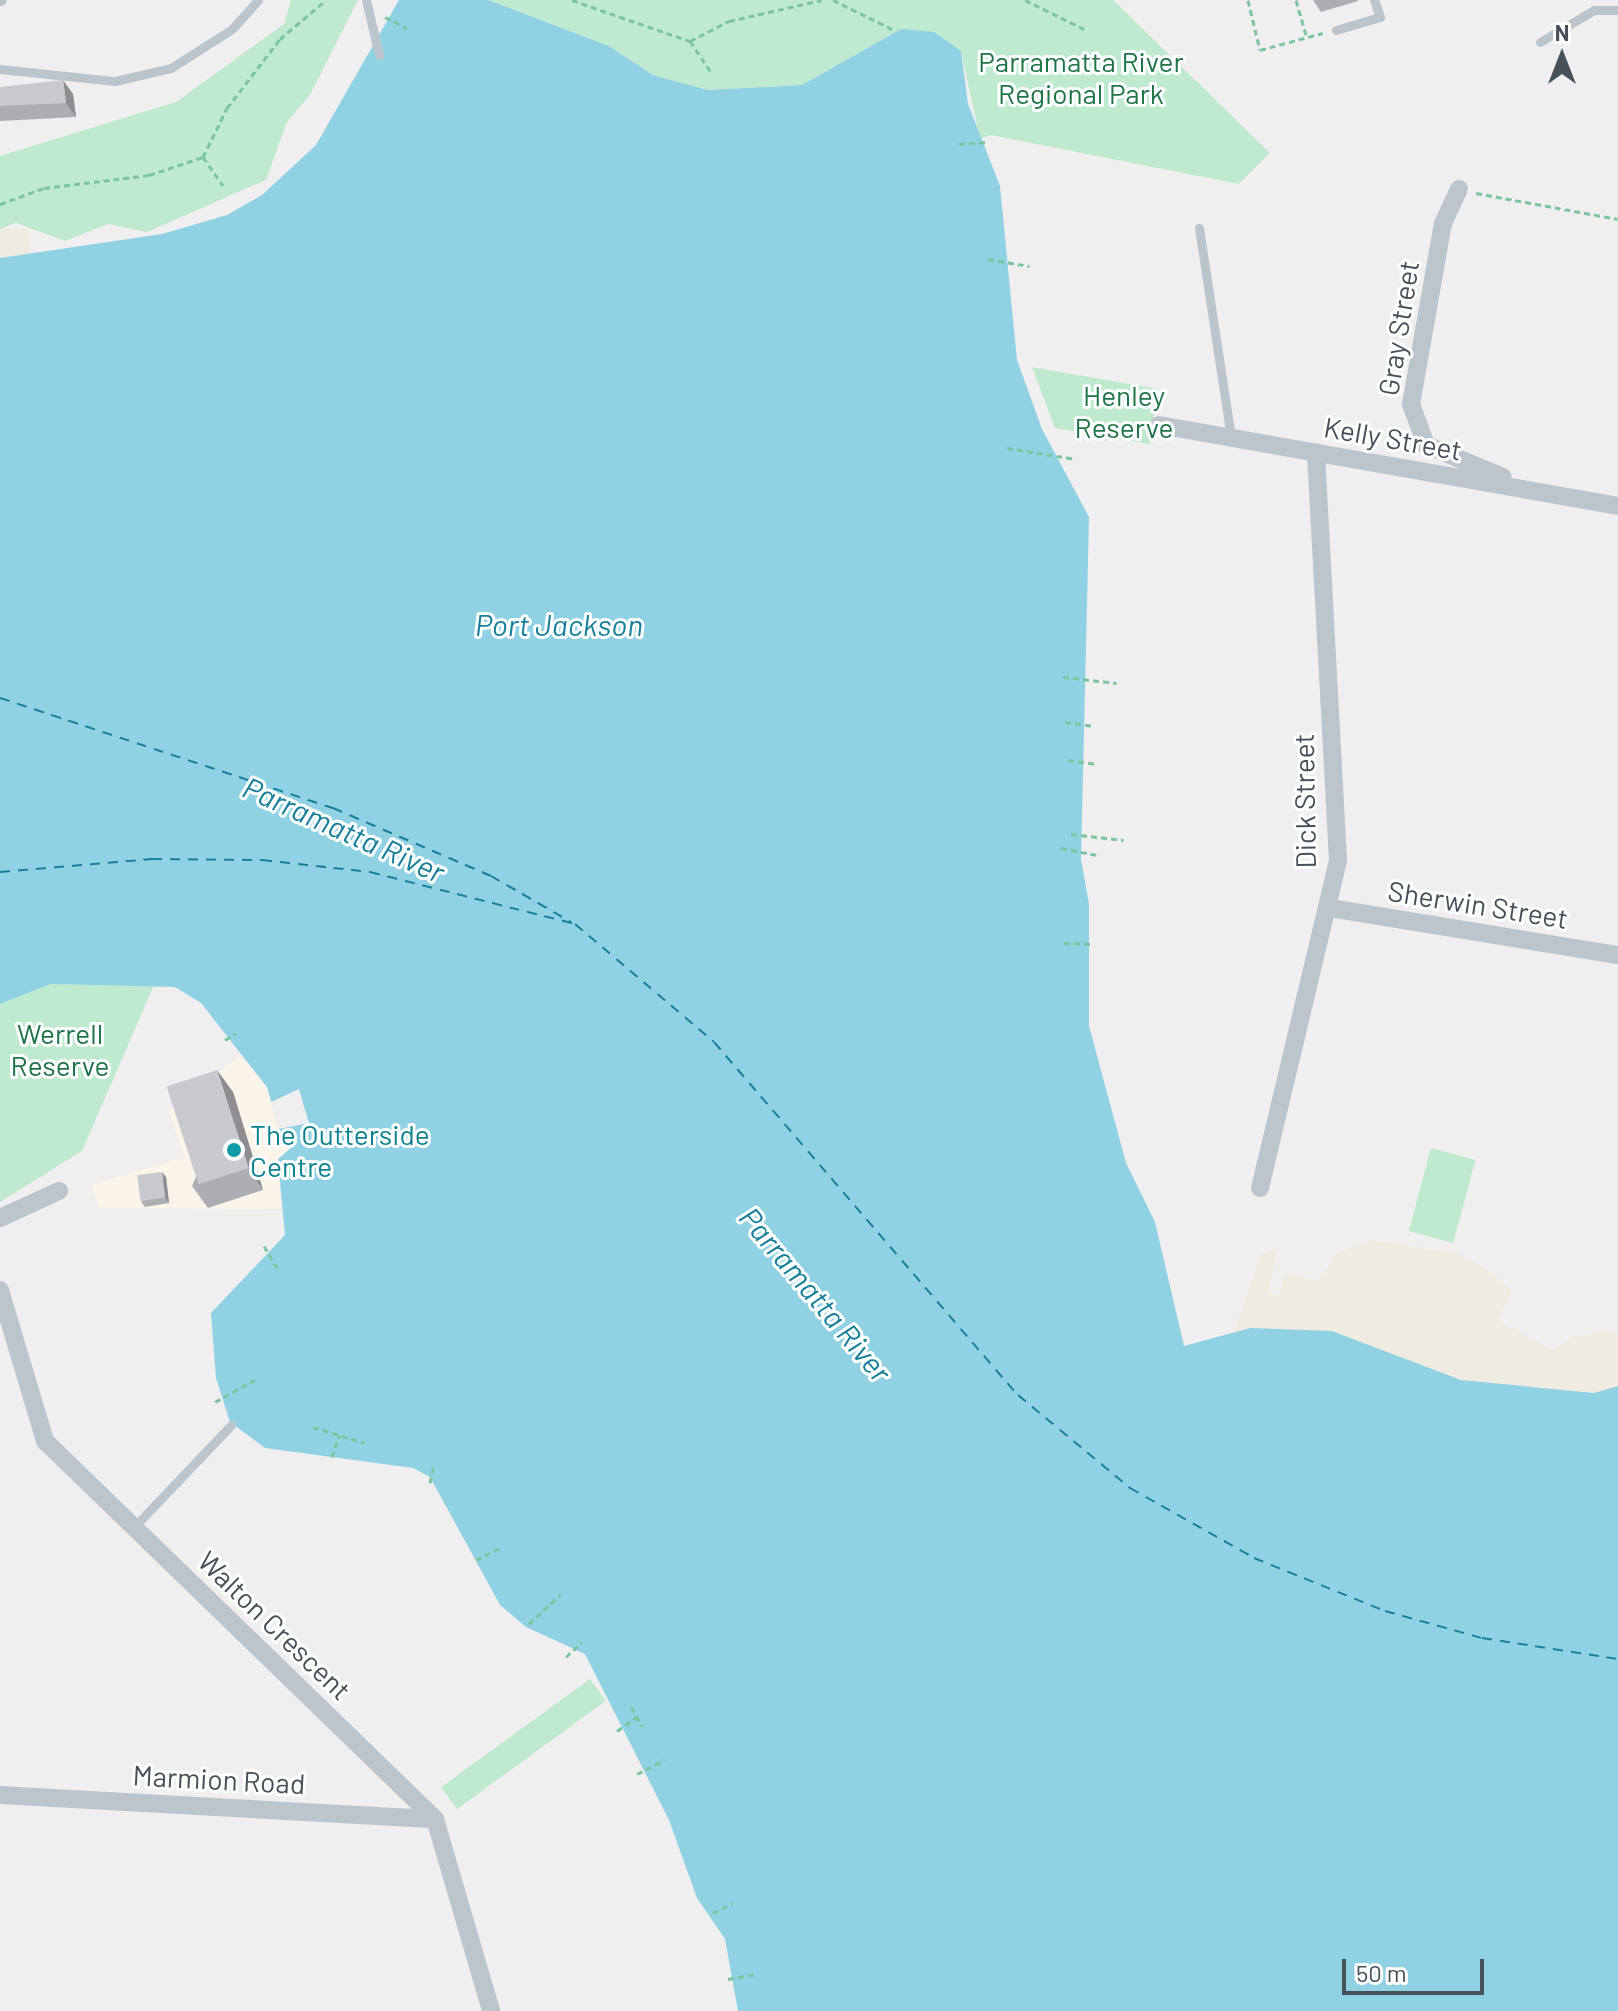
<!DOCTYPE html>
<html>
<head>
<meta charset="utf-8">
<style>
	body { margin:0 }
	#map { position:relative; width:1618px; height:2011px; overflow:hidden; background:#f0eeee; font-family:Barlow,sans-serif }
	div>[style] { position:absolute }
	.commercial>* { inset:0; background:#faf5e8 }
	.green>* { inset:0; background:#c0ead0; transform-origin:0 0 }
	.sand>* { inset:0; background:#f0ebe0 }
	.water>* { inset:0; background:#90d2e4 }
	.pier>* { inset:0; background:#f0eeee }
	.ferry>* { height:2px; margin-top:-1px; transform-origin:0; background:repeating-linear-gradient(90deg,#19809b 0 10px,transparent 0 18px) }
	.path>* { height:3px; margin-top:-1.5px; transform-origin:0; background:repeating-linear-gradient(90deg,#7bc5a0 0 6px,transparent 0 10px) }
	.service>* { height:9px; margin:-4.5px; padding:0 4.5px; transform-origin:4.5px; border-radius:4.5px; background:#bdc5cc }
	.minor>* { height:18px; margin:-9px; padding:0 9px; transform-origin:9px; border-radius:9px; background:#bdc5cc }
	.wall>* { inset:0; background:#adaeb3 }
	.shaded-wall>* { inset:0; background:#8d8d92 }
	.building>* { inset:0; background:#c9cad0; transform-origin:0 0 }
	.dots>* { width:22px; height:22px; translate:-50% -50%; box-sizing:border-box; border:4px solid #fff; border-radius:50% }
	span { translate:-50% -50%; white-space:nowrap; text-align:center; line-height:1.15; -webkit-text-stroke:6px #fff; paint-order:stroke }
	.park-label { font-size:28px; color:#1f7449 }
	.street-label { font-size:28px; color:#485159 }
	.culture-label { font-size:28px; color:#0d838f }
	.left { translate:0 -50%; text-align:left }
	.water-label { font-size:30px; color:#19809b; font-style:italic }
	.north { position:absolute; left:1522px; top:16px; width:80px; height:80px; -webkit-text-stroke:6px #fff; paint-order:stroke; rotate:0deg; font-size:22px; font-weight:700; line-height:32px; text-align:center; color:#485159 }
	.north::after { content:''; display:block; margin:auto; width:28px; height:36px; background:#485159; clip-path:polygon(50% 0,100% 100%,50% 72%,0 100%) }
	.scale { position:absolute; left:1342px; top:1959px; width:142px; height:36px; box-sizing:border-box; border:4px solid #485159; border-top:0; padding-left:10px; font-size:24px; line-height:28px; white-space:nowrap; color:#485159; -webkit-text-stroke:6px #fff; paint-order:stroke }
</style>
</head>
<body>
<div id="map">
	<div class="commercial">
		<div style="clip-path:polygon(240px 1056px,267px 1087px,292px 1146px,278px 1159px,281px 1209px,99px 1208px,92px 1185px,184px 1157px,169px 1111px)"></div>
	</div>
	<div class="green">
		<div style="clip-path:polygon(291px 0,358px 0,310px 95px,287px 122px,266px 180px,147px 232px,108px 224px,65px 241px,16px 223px,0 229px,0 156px,176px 102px,284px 24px)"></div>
		<div style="clip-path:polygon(488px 0,1113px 0,1270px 153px,1239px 184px,990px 135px,980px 139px,961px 51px,901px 29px,802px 85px,708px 90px,653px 75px,609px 46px)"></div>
		<div style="clip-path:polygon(1032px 367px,1158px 389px,1150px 444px,1055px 428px)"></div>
		<div style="clip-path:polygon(51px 984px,154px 985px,82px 1151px,0 1202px,0 1004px)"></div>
		<div style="left:1431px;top:1148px;width:46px;height:86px;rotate:15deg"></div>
		<div style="left:590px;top:1679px;width:27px;height:184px;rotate:54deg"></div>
	</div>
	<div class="sand">
		<div style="clip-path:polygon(0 229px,27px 229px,31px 255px,0 258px)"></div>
		<div style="clip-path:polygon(1372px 1240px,1459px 1254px,1483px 1267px,1512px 1291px,1497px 1320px,1553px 1350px,1573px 1337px,1609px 1331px,1618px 1337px,1618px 1386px,1594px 1393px,1461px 1380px,1332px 1331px,1234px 1333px,1261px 1255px,1277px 1248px,1268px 1293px,1280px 1295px,1284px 1274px,1318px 1280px,1338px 1253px)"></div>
	</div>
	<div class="water">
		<div style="clip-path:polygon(399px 0,488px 0,609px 46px,653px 75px,708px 90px,802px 85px,901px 29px,934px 32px,961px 51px,968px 104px,1000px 186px,1017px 360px,1042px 429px,1089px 517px,1081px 859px,1089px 904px,1089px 1026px,1126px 1163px,1155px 1222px,1184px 1346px,1250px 1328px,1332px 1331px,1461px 1380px,1594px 1393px,1618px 1386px,1618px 2011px,738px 2011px,725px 1939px,697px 1898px,669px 1820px,585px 1654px,526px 1627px,500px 1605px,430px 1477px,413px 1468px,265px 1448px,230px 1422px,216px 1378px,211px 1313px,285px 1235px,278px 1159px,292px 1147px,283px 1143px,267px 1087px,201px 1003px,175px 987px,51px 984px,0 1004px,0 258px,162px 234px,227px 215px,262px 195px,316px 145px)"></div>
	</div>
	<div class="pier">
		<div style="clip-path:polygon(299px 1089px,309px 1123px,279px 1129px,271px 1102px)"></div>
	</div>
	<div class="ferry">
		<div style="left:0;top:698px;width:351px;rotate:18.3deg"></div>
		<div style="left:333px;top:808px;width:172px;rotate:23.3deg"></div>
		<div style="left:491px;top:876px;width:92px;rotate:29.9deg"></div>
		<div style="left:0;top:872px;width:153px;rotate:-4.9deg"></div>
		<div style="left:152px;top:859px;width:110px;rotate:0.5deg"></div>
		<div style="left:262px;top:860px;width:109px;rotate:6.3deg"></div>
		<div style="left:370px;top:872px;width:211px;rotate:14.2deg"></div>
		<div style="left:575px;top:924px;width:182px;rotate:40.3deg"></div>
		<div style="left:714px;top:1042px;width:466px;rotate:49.3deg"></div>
		<div style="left:1018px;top:1395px;width:146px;rotate:39.7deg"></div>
		<div style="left:1130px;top:1488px;width:142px;rotate:29.4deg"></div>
		<div style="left:1254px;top:1558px;width:141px;rotate:22deg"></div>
		<div style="left:1385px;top:1611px;width:101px;rotate:15.6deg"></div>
		<div style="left:1482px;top:1638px;width:138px;rotate:8.8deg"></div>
	</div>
	<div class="path">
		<div style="left:572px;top:0;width:125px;rotate:19.2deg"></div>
		<div style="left:690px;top:41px;width:44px;rotate:-27.1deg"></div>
		<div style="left:729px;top:21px;width:95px;rotate:-12.7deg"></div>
		<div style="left:833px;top:0;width:70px;rotate:26.2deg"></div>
		<div style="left:1025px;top:0;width:66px;rotate:26.2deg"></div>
		<div style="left:1248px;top:0;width:51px;rotate:76.5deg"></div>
		<div style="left:1260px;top:50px;width:65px;rotate:-15.1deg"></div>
		<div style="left:1296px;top:0;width:40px;rotate:74deg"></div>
		<div style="left:385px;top:17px;width:25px;rotate:27deg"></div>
		<div style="left:690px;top:41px;width:37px;rotate:56deg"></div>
		<div style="left:959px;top:144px;width:30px;rotate:-4deg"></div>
		<div style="left:203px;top:157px;width:35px;rotate:55deg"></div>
		<div style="left:1476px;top:193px;width:144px;rotate:10.4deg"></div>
		<div style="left:0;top:204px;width:47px;rotate:-20deg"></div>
		<div style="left:44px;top:188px;width:106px;rotate:-7.1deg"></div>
		<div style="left:149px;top:175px;width:57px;rotate:-18.4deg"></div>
		<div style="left:203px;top:157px;width:55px;rotate:-63.9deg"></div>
		<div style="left:227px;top:108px;width:87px;rotate:-52.5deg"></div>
		<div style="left:280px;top:39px;width:60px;rotate:-40.3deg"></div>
		<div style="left:988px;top:259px;width:42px;rotate:9.7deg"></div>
		<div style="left:1007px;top:448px;width:70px;rotate:9.1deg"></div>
		<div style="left:1063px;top:677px;width:54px;rotate:6.3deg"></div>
		<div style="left:1065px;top:722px;width:29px;rotate:8deg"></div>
		<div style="left:1068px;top:760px;width:29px;rotate:8deg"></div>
		<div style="left:1071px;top:834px;width:53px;rotate:6.5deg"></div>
		<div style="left:1061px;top:848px;width:36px;rotate:11deg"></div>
		<div style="left:1064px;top:943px;width:29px;rotate:2deg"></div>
		<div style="left:225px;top:1040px;width:13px;rotate:-32deg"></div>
		<div style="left:264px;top:1246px;width:26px;rotate:59deg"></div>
		<div style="left:215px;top:1402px;width:47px;rotate:-29.3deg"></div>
		<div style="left:313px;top:1427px;width:54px;rotate:17.1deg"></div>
		<div style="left:332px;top:1457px;width:23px;rotate:-72deg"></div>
		<div style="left:430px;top:1483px;width:19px;rotate:-78deg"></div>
		<div style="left:476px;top:1560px;width:27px;rotate:-27deg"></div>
		<div style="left:529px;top:1624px;width:44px;rotate:-43.2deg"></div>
		<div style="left:566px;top:1657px;width:22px;rotate:-43deg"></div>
		<div style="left:631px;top:1707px;width:23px;rotate:59deg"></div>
		<div style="left:617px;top:1731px;width:24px;rotate:-35deg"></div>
		<div style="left:637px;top:1774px;width:31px;rotate:-27deg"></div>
		<div style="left:713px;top:1913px;width:22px;rotate:-27deg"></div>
		<div style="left:728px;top:1979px;width:28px;rotate:-10deg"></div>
	</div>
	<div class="service">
		<div style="left:366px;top:0;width:57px;rotate:76.7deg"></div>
		<div style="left:0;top:1px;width:2px;rotate:-27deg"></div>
		<div style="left:1336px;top:30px;width:46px;rotate:-16.5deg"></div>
		<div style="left:1380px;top:17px;width:18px;rotate:-109deg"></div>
		<div style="left:1540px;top:42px;width:63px;rotate:-30.7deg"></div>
		<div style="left:1594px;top:10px;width:24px"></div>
		<div style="left:0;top:69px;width:116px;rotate:6deg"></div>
		<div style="left:115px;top:81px;width:57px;rotate:-13.1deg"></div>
		<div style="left:171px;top:68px;width:72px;rotate:-32.6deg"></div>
		<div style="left:232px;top:29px;width:39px;rotate:-48deg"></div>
		<div style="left:1199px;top:228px;width:212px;rotate:81.3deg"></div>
		<div style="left:134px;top:1527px;width:141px;rotate:-46.4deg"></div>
	</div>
	<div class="minor">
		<div style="left:1459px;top:189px;width:38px;rotate:115deg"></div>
		<div style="left:1443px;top:223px;width:184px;rotate:100deg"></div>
		<div style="left:1411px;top:404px;width:44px;rotate:69.9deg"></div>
		<div style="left:1426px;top:445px;width:83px;rotate:22.6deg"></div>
		<div style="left:1159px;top:425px;width:466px;rotate:10deg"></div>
		<div style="left:1330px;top:908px;width:292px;rotate:9.3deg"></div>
		<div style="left:1260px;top:1188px;width:337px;rotate:-76.6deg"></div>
		<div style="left:1338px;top:860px;width:408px;rotate:-93.1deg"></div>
		<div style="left:0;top:1218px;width:65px;rotate:-24.6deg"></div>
		<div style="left:0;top:1290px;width:158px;rotate:73.4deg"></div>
		<div style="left:45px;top:1441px;width:543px;rotate:44.1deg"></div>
		<div style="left:435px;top:1819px;width:200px;rotate:73.7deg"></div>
		<div style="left:0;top:1795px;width:436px;rotate:3.2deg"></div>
	</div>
	<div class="wall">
		<div style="clip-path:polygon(1313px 0,1358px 0,1358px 1px,1321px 12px)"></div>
		<div style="clip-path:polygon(0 87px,73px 94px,76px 117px,0 121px)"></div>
		<div style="clip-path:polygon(233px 1092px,263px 1190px,208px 1208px,192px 1186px)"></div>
		<div style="clip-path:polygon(166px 1177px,169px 1203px,145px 1207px,141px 1202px)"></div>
	</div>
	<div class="shaded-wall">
		<div style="clip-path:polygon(63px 80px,73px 94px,76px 117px,66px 103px)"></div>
		<div style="clip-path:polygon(217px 1070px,233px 1092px,263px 1190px,248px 1168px)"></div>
		<div style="clip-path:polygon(162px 1172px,166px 1177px,169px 1203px,165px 1198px)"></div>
	</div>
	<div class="building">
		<div style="clip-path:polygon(63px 80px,66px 103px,0 106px,0 87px)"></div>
		<div style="left:217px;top:1070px;width:103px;height:53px;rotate:72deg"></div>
		<div style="left:162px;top:1172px;width:26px;height:25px;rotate:83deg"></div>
	</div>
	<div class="dots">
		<div style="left:234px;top:1150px;background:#0f9aa8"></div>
	</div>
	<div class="park-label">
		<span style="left:1081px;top:77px">Parramatta River<br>Regional Park</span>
		<span style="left:1124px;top:411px">Henley<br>Reserve</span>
		<span style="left:60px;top:1049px">Werrell<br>Reserve</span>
	</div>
	<div class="street-label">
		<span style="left:1398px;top:328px;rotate:-81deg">Gray Street</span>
		<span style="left:1393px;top:438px;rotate:10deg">Kelly Street</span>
		<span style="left:1304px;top:801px;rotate:-91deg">Dick Street</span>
		<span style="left:1478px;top:904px;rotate:9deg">Sherwin Street</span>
		<span style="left:275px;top:1625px;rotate:44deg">Walton Crescent</span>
		<span style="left:219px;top:1779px;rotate:3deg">Marmion Road</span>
	</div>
	<div class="culture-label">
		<span class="left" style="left:250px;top:1150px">The Outterside<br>Centre</span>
	</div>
	<div class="water-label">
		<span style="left:559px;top:624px">Port Jackson</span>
		<span style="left:344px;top:829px;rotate:24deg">Parramatta River</span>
		<span style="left:816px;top:1294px;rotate:50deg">Parramatta River</span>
	</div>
	<div class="north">N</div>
	<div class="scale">50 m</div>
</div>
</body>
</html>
